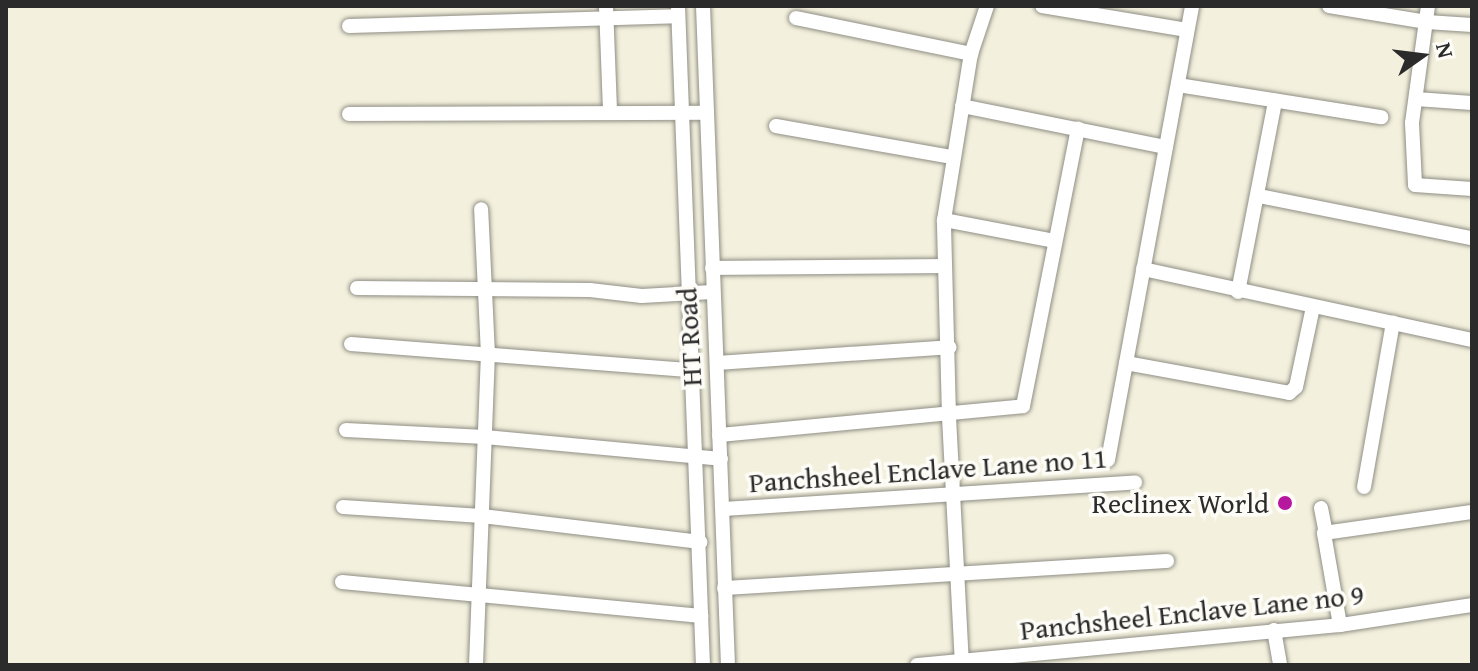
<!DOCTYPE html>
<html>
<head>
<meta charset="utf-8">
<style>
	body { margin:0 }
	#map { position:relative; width:1478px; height:671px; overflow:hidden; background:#f3f0dd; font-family:"Gentium Book Plus",serif }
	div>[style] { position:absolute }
	.roads { filter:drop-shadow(0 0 2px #8f8e84) drop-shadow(0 0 2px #8f8e84) }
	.minor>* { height:14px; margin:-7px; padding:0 7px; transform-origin:7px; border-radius:7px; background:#fff }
	.dots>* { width:22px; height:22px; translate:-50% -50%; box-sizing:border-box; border:4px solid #fdfcf7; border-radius:50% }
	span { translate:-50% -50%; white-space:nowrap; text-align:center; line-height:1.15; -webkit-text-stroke:7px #fdfcf7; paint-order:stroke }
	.street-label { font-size:28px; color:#2b2b2b }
	.poi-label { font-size:28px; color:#2b2b2b }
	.right { translate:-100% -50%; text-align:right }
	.frame { position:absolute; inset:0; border:8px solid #2b2b2b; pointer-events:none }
	.north { position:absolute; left:1382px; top:16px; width:80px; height:80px; -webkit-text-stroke:6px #fdfcf7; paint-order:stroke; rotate:76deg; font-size:22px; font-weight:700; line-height:32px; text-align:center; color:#2b2b2b }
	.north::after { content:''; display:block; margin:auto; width:28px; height:36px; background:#2b2b2b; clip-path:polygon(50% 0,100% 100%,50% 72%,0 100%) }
</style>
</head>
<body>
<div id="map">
	<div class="roads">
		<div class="minor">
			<div style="left:606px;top:6px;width:106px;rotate:87.8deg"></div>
			<div style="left:678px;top:6px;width:659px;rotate:87.83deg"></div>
			<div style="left:703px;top:6px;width:659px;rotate:87.83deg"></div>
			<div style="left:1042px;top:6px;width:147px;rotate:9.4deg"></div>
			<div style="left:1329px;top:6px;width:99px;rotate:9.3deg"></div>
			<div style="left:1427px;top:22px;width:45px;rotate:3.8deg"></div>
			<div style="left:1428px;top:6px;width:118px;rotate:97.8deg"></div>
			<div style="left:1412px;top:123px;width:62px;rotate:87.2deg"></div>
			<div style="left:1415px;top:185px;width:57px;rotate:4deg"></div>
			<div style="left:796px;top:18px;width:179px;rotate:11.6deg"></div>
			<div style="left:349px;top:26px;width:329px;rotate:-1.7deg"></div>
			<div style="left:1178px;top:85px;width:206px;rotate:9deg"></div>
			<div style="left:1416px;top:99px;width:56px;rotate:4.1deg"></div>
			<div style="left:962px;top:106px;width:208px;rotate:11.4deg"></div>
			<div style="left:349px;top:114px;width:358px;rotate:-0.2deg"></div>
			<div style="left:776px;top:126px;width:179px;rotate:10deg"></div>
			<div style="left:1259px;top:196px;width:217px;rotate:11.2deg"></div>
			<div style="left:944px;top:220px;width:113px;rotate:10.7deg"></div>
			<div style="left:712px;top:268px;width:231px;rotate:-0.5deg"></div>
			<div style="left:1143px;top:269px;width:337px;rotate:12.2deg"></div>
			<div style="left:357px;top:288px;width:233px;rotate:0.5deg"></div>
			<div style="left:590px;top:290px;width:52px;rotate:6.6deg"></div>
			<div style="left:642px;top:296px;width:70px;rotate:-3.3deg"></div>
			<div style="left:1238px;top:292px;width:195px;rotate:-79deg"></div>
			<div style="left:351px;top:344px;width:341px;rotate:4.4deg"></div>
			<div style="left:717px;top:363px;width:233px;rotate:-3.9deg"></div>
			<div style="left:1126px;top:363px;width:166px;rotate:10.4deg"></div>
			<div style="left:1289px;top:393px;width:9px;rotate:-41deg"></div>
			<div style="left:1296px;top:387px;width:82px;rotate:-78deg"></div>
			<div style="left:346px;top:430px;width:139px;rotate:2.9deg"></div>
			<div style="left:485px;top:437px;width:237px;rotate:5.3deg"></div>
			<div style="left:719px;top:435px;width:305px;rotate:-5.4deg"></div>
			<div style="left:1023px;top:406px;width:283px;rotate:-78.8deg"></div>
			<div style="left:1108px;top:460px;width:462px;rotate:-79.5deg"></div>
			<div style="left:1364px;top:487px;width:167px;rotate:-80deg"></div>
			<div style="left:343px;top:507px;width:139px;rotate:3.7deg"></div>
			<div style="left:482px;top:516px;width:220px;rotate:6.8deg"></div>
			<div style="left:1321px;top:508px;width:25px;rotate:79deg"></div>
			<div style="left:723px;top:509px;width:413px;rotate:-3.7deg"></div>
			<div style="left:342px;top:582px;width:361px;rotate:5.4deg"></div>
			<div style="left:724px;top:588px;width:444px;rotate:-3.5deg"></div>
			<div style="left:1340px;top:625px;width:93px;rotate:-99.9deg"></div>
			<div style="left:1324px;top:533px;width:149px;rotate:-8.1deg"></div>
			<div style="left:1274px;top:630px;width:36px;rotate:80deg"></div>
			<div style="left:476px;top:665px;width:310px;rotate:-87.8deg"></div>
			<div style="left:488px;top:355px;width:146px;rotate:-92.7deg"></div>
			<div style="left:917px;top:665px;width:425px;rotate:-5.4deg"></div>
			<div style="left:1340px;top:625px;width:134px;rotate:-8.6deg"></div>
			<div style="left:962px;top:665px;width:249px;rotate:-93deg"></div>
			<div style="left:949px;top:416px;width:196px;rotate:-91.5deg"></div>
			<div style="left:944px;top:220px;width:168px;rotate:-80.8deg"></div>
			<div style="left:971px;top:54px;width:51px;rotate:-71.6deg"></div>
		</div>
	</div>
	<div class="dots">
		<div style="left:1285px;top:503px;background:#b5179e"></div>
	</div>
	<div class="street-label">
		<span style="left:689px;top:337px;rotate:-93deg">HT Road</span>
		<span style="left:928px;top:470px;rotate:-4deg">Panchsheel Enclave Lane no 11</span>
		<span style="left:1192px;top:612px;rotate:-6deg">Panchsheel Enclave Lane no 9</span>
	</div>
	<div class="poi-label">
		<span class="right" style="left:1269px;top:503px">Reclinex World</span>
	</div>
	<div class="frame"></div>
	<div class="north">N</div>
</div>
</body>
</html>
